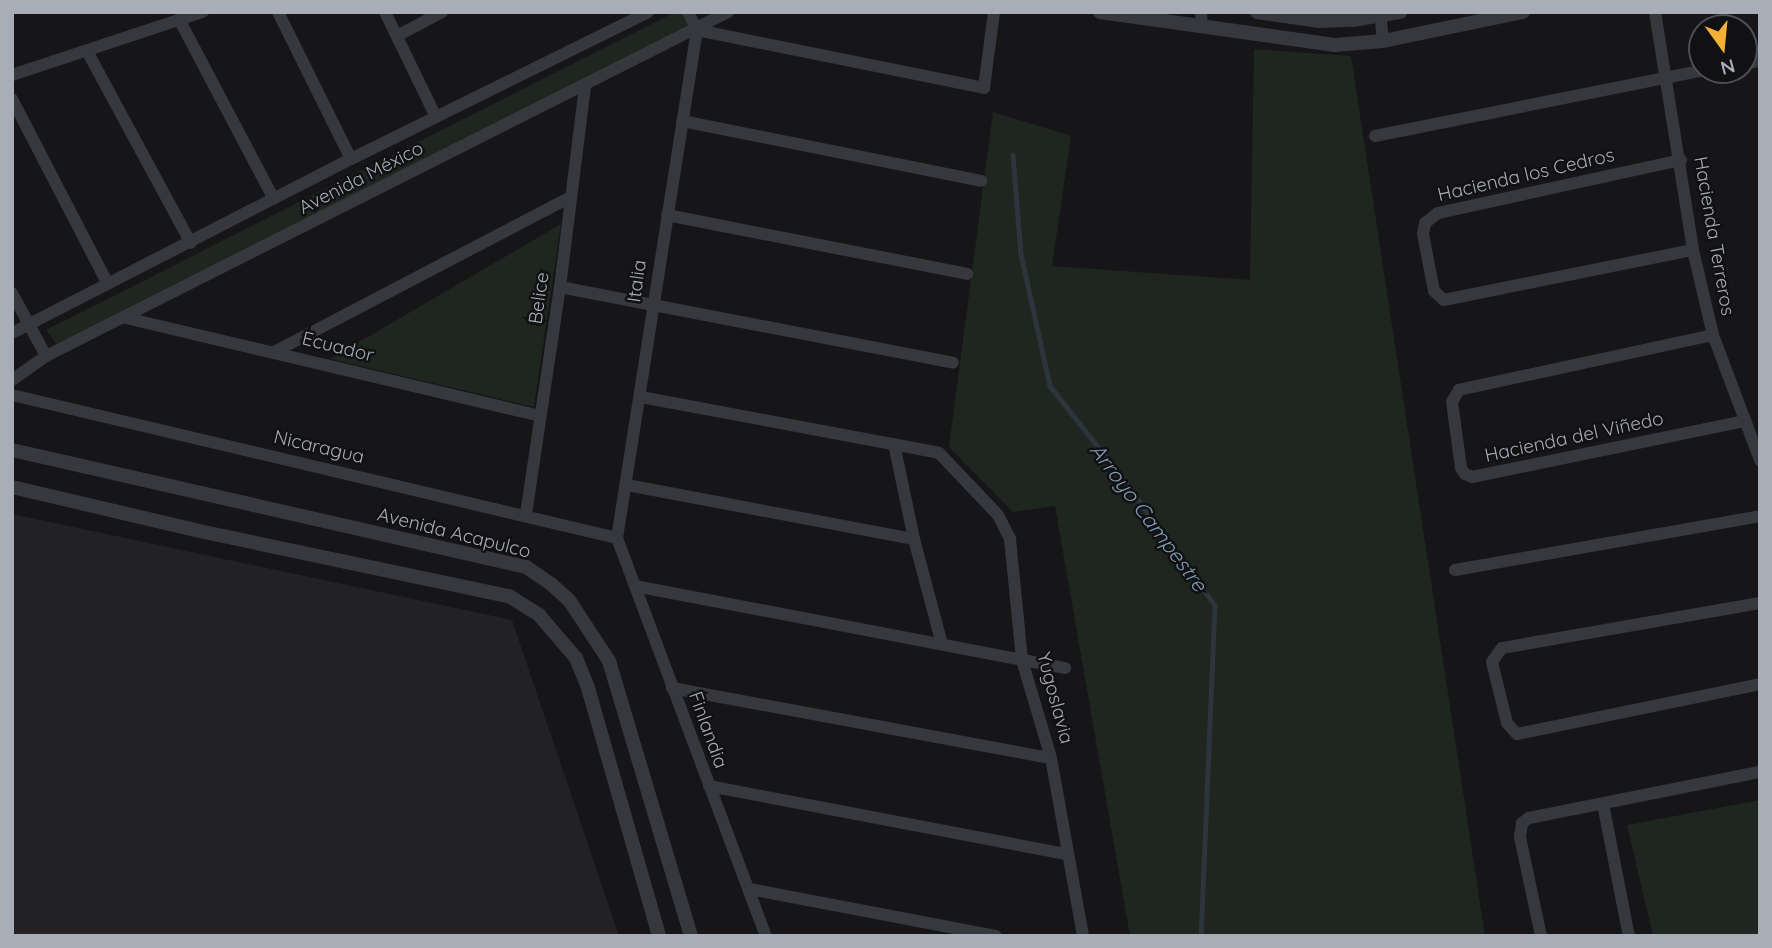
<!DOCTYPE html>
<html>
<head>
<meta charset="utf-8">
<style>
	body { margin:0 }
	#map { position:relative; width:1772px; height:948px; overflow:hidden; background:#161618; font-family:Quicksand,sans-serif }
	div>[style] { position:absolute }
	.built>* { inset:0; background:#222225 }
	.green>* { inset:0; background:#1e261f }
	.stream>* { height:4.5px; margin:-2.25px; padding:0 2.25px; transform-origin:2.25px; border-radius:2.25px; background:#2c353c }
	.minor>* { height:12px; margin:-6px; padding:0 6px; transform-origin:6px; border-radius:6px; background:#37383d }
	.tertiary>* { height:14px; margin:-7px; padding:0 7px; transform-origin:7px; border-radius:7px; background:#37383d }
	span { translate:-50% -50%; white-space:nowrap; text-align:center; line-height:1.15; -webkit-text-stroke:5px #111113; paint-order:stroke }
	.street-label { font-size:19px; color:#a8adb8 }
	.water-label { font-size:21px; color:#7f9bb3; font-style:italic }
	.frame { position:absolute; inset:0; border:14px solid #a8adb8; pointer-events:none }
	.north { position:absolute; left:1688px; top:14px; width:70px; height:70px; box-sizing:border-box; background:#111113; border:2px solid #4d4f55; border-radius:50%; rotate:165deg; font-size:19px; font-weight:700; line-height:28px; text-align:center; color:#a8adb8 }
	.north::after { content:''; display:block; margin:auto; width:24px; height:32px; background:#f2b134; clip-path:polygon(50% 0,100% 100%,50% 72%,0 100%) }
</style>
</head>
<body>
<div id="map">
	<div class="built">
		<div style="clip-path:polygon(12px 514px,512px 620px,619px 936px,12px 936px)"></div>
	</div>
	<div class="green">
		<div style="clip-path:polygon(675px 12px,685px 12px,691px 24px,60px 349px,46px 330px)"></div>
		<div style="clip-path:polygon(1254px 49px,1351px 56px,1485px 936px,1130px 936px,1055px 506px,1013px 512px,949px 447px,993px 112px,1071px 136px,1052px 266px,1250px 280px)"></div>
		<div style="clip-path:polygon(561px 224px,534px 407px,330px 359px)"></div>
		<div style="clip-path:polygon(1760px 800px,1760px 936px,1653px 936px,1627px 825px)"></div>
	</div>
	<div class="stream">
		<div style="left:1013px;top:155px;width:99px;rotate:85.4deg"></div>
		<div style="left:1021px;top:254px;width:135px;rotate:77.6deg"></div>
		<div style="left:1050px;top:386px;width:105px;rotate:51.6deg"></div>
		<div style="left:1115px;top:468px;width:170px;rotate:53.9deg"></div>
		<div style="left:1215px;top:605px;width:331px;rotate:92.4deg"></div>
	</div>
	<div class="minor">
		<div style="left:278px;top:12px;width:164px;rotate:63.6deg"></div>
		<div style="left:385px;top:12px;width:117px;rotate:64.1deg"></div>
		<div style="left:688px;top:12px;width:20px;rotate:63deg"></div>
		<div style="left:1201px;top:12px;width:14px;rotate:86deg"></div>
		<div style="left:1380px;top:12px;width:29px;rotate:84deg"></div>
		<div style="left:1655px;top:12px;width:241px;rotate:80.9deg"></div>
		<div style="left:1693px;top:250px;width:87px;rotate:76.8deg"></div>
		<div style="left:1713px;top:335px;width:134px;rotate:69.4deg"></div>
		<div style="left:180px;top:21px;width:201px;rotate:62.2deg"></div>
		<div style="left:697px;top:30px;width:293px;rotate:11.4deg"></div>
		<div style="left:984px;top:88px;width:77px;rotate:-82.5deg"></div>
		<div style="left:397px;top:36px;width:51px;rotate:-28.1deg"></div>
		<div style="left:87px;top:51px;width:218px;rotate:61.6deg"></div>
		<div style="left:1744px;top:64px;width:16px;rotate:-11deg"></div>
		<div style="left:12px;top:75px;width:201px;rotate:-18.3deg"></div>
		<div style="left:12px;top:99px;width:208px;rotate:62.6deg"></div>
		<div style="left:682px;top:121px;width:305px;rotate:11.3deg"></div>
		<div style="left:1375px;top:136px;width:337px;rotate:-11.3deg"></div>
		<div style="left:1681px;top:160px;width:249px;rotate:167.7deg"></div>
		<div style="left:1438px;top:213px;width:16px;rotate:142deg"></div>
		<div style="left:1425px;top:223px;width:11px;rotate:100deg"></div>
		<div style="left:1423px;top:234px;width:58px;rotate:79.1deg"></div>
		<div style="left:1434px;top:291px;width:13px;rotate:42deg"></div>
		<div style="left:1444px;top:300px;width:254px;rotate:-11.4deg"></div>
		<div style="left:667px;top:215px;width:306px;rotate:11.1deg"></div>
		<div style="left:560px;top:287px;width:400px;rotate:10.9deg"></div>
		<div style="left:12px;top:293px;width:72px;rotate:61.6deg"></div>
		<div style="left:126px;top:318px;width:425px;rotate:13.3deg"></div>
		<div style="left:12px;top:333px;width:381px;rotate:-27.2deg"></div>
		<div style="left:351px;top:159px;width:331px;rotate:-26.3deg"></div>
		<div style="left:1713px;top:335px;width:260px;rotate:167.8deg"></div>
		<div style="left:1459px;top:390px;width:14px;rotate:120deg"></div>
		<div style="left:1452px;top:402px;width:67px;rotate:82.2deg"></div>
		<div style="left:1461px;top:468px;width:7px;rotate:56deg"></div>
		<div style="left:1465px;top:474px;width:8px;rotate:23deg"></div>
		<div style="left:1472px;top:477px;width:279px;rotate:-11.6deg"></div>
		<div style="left:276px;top:351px;width:333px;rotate:-27.6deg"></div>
		<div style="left:12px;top:380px;width:42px;rotate:-35.2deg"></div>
		<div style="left:46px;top:356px;width:764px;rotate:-26.77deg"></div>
		<div style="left:12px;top:395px;width:622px;rotate:13.3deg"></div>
		<div style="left:641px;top:397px;width:303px;rotate:10.6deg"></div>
		<div style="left:939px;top:453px;width:86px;rotate:46.4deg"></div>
		<div style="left:998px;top:515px;width:27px;rotate:63deg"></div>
		<div style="left:1010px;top:539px;width:122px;rotate:84.3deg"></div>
		<div style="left:1022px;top:660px;width:102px;rotate:73.5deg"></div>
		<div style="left:1051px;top:758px;width:181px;rotate:79.8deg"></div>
		<div style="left:894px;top:444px;width:97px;rotate:78.1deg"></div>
		<div style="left:914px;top:539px;width:109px;rotate:75.1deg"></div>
		<div style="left:627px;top:485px;width:292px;rotate:10.7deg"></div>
		<div style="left:526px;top:514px;width:230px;rotate:-81.5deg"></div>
		<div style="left:560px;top:287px;width:202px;rotate:-82.9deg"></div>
		<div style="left:617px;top:538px;width:514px;rotate:-81.05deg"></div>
		<div style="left:617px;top:538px;width:425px;rotate:69.5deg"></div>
		<div style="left:1455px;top:570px;width:310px;rotate:-10deg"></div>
		<div style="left:635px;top:586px;width:438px;rotate:10.8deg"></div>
		<div style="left:1760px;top:603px;width:262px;rotate:170.1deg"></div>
		<div style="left:1502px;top:648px;width:17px;rotate:126deg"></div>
		<div style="left:1492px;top:662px;width:63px;rotate:76.2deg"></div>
		<div style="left:1507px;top:723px;width:15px;rotate:48deg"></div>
		<div style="left:1517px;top:734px;width:248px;rotate:-11.6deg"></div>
		<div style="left:672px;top:688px;width:385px;rotate:10.5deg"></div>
		<div style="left:709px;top:786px;width:364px;rotate:10.8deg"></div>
		<div style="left:1603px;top:804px;width:135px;rotate:78.9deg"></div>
		<div style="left:750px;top:889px;width:250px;rotate:10.8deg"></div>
		<div style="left:1541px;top:936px;width:101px;rotate:-102deg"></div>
		<div style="left:1520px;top:837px;width:14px;rotate:-82deg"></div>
		<div style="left:1522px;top:823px;width:9px;rotate:-36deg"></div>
		<div style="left:1529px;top:818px;width:236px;rotate:-11.3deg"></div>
	</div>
	<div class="tertiary">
		<div style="left:1100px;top:12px;width:237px;rotate:8deg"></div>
		<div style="left:1335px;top:45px;width:48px;rotate:-4.8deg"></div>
		<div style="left:1383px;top:41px;width:143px;rotate:-11.7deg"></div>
		<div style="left:1257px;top:12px;width:63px;rotate:8.3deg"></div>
		<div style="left:1319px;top:21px;width:34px;rotate:-2deg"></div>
		<div style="left:1353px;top:20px;width:48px;rotate:-9.7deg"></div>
		<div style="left:12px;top:450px;width:527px;rotate:12.82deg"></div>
		<div style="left:526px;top:567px;width:30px;rotate:34deg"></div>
		<div style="left:551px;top:584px;width:24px;rotate:42deg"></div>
		<div style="left:569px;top:600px;width:73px;rotate:56.7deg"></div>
		<div style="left:609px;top:661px;width:287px;rotate:73.4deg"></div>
		<div style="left:12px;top:487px;width:197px;rotate:13.2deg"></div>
		<div style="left:204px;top:532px;width:312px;rotate:11.9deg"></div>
		<div style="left:509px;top:596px;width:36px;rotate:32deg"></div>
		<div style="left:539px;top:615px;width:57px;rotate:49.3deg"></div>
		<div style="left:576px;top:658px;width:32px;rotate:68deg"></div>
		<div style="left:588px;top:688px;width:258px;rotate:74deg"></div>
	</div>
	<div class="street-label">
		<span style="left:1526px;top:175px;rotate:-13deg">Hacienda los Cedros</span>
		<span style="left:361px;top:178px;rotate:-27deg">Avenida México</span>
		<span style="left:1714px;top:236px;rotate:80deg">Hacienda Terreros</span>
		<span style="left:637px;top:281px;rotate:-82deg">Italia</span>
		<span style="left:539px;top:298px;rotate:-82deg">Belice</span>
		<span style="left:338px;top:347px;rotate:14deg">Ecuador</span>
		<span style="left:1574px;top:437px;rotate:-12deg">Hacienda del Viñedo</span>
		<span style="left:319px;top:447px;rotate:13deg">Nicaragua</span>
		<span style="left:454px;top:533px;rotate:14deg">Avenida Acapulco</span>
		<span style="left:1055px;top:698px;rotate:75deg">Yugoslavia</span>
		<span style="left:708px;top:730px;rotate:70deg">Finlandia</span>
	</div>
	<div class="water-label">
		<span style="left:1149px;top:517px;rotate:53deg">Arroyo Campestre</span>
	</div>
	<div class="frame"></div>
	<div class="north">N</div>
</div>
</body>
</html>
